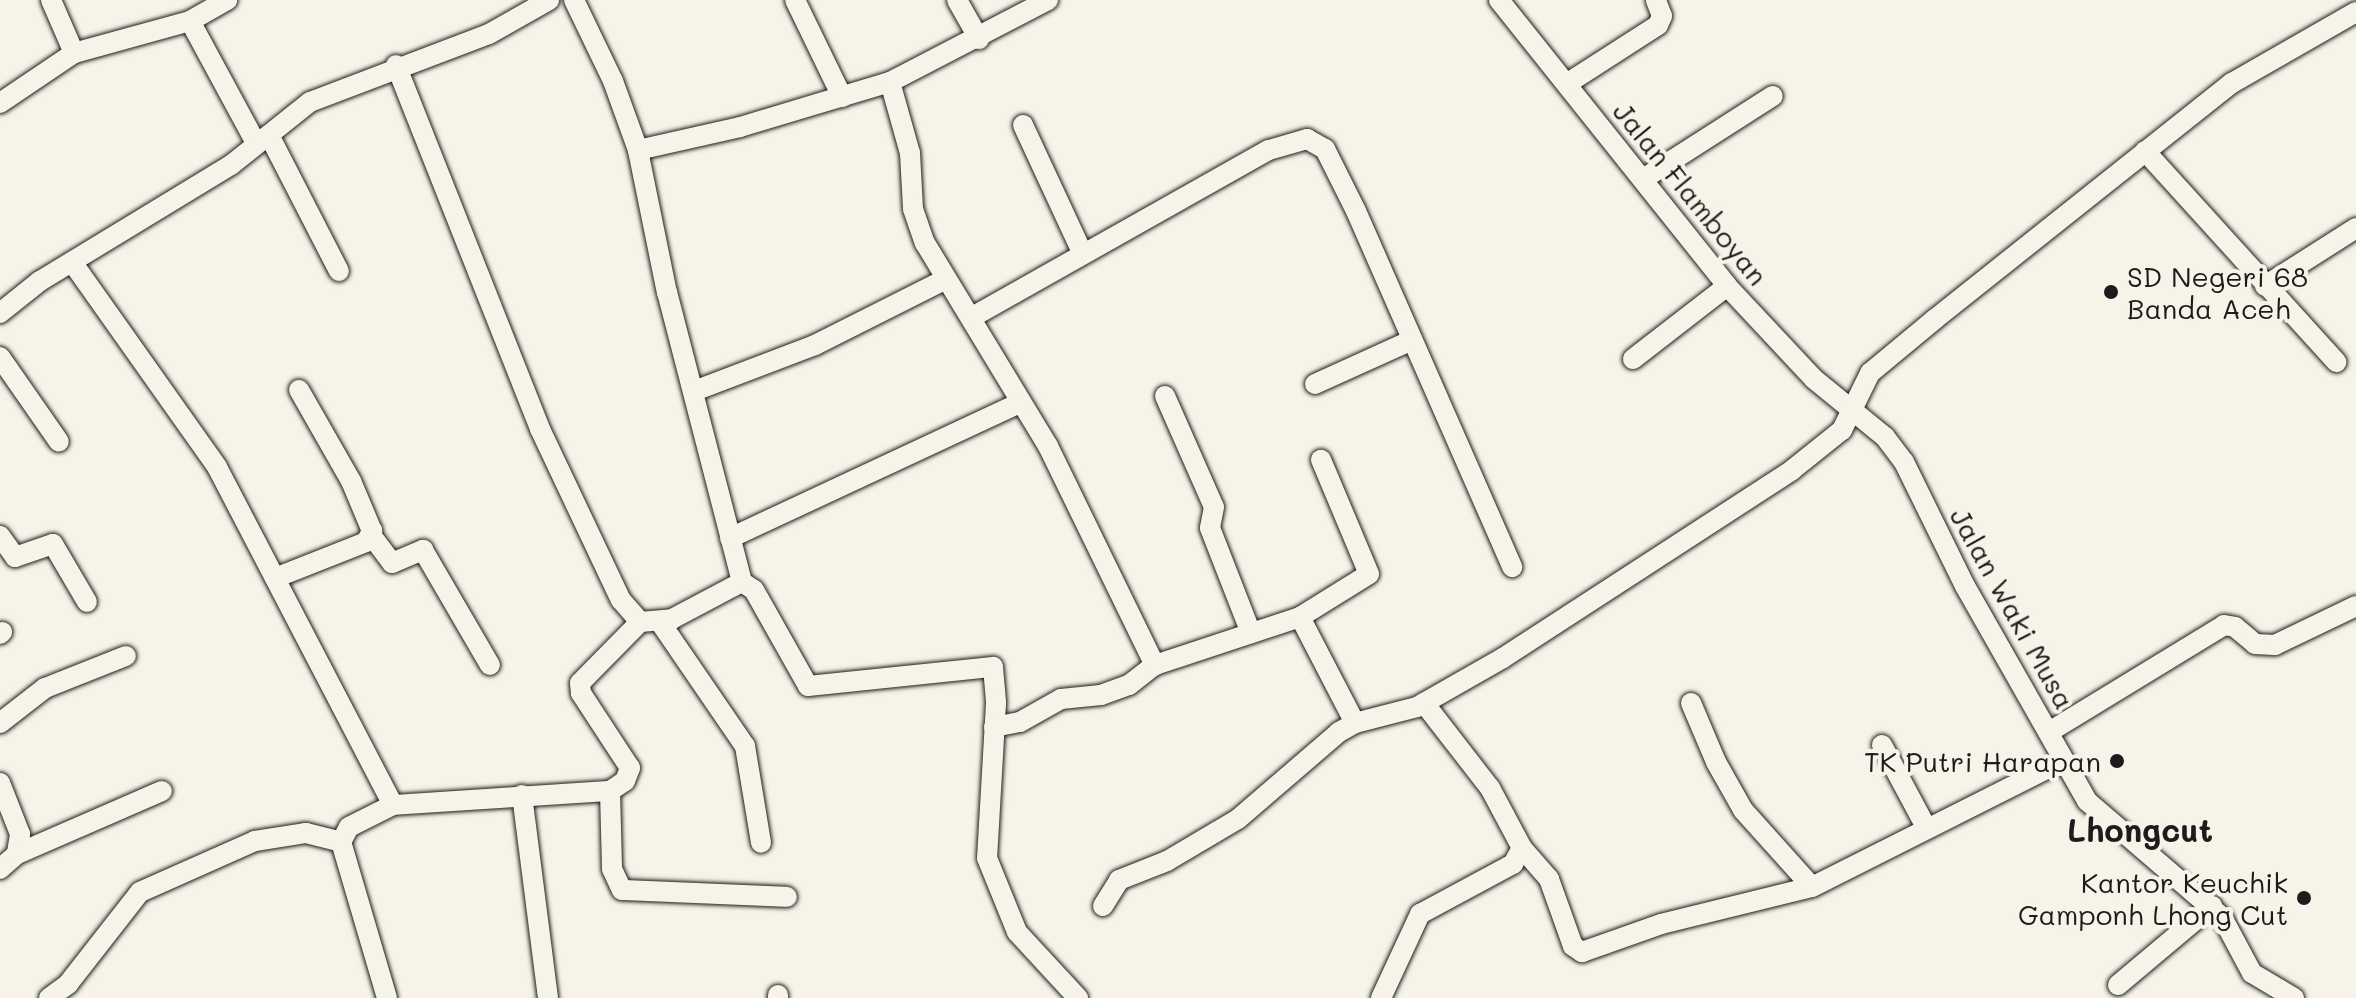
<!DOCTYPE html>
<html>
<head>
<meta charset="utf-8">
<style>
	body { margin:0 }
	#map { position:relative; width:2356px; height:998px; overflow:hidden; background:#f7f3e8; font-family:Mali,sans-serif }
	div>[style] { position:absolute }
	.roads { filter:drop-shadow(0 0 2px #1c1c1c) drop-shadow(0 0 2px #1c1c1c) }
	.minor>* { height:20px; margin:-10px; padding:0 10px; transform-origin:10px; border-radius:10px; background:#f7f3e8 }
	.dots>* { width:22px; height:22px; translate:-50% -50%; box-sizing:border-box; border:4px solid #f7f3e8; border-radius:50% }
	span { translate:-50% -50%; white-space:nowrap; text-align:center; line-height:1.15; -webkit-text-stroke:8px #f7f3e8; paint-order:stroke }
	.street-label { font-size:28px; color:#1c1c1c }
	.poi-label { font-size:28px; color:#1c1c1c }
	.left { translate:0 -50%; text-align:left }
	.right { translate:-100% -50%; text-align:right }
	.quarter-label { font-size:32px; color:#1c1c1c; font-weight:700 }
</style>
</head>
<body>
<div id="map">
	<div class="roads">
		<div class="minor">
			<div style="left:51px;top:0;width:58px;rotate:66.5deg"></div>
			<div style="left:74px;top:53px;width:120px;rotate:-15.4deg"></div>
			<div style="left:190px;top:21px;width:43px;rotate:-29.6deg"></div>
			<div style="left:795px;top:0;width:108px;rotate:64.1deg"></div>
			<div style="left:957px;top:0;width:45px;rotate:60.6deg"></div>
			<div style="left:1499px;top:0;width:366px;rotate:51.4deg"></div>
			<div style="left:1727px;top:286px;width:127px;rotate:46.9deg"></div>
			<div style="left:1814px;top:379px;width:92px;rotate:39.2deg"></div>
			<div style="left:1885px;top:437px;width:31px;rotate:53deg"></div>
			<div style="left:1904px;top:462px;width:138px;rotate:63.8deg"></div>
			<div style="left:1965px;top:586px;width:247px;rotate:60.4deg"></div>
			<div style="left:2087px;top:801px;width:178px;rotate:40.7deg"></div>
			<div style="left:2222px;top:917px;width:64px;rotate:61.8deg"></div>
			<div style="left:2252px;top:973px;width:49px;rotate:30.8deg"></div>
			<div style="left:190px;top:21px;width:139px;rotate:61.6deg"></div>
			<div style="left:396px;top:65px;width:391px;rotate:68.4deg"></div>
			<div style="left:540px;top:429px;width:189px;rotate:64.7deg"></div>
			<div style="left:621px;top:600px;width:29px;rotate:49deg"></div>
			<div style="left:640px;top:622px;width:32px;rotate:-5deg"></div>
			<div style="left:672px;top:619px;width:79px;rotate:-27.9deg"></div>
			<div style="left:742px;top:582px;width:299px;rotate:-104.5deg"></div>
			<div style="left:667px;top:293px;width:146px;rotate:-101.5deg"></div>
			<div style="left:638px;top:150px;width:73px;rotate:-109.9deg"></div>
			<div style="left:613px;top:81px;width:90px;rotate:-115.7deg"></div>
			<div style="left:890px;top:82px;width:74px;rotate:74.3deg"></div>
			<div style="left:910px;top:153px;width:56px;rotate:86.9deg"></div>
			<div style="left:913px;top:209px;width:36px;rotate:71deg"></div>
			<div style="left:925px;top:243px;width:237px;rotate:58.8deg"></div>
			<div style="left:1048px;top:446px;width:244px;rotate:64deg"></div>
			<div style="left:1568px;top:83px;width:107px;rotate:-32.8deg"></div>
			<div style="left:1658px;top:25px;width:10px;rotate:-66deg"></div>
			<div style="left:1662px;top:16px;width:17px;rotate:-111deg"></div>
			<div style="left:0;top:103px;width:89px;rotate:-34deg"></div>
			<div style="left:1023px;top:125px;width:140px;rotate:65.1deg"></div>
			<div style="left:269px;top:135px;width:153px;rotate:62.8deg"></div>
			<div style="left:638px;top:150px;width:105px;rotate:-12.7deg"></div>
			<div style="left:740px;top:127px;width:157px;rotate:-16.7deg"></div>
			<div style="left:890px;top:82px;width:178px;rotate:-27.4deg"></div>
			<div style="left:2145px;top:151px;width:285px;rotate:47.8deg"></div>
			<div style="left:1643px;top:179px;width:154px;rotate:-32.6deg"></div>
			<div style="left:72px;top:262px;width:251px;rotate:54.7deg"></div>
			<div style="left:217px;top:467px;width:381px;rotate:62.5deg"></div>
			<div style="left:2265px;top:286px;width:108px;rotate:-32.5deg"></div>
			<div style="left:0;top:313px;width:51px;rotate:-38.7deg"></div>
			<div style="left:40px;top:281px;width:223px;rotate:-31.3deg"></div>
			<div style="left:231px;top:165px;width:101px;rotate:-38.6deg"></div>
			<div style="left:310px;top:102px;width:191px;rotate:-20.8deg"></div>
			<div style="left:489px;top:34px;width:69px;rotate:-29.5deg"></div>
			<div style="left:974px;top:316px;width:338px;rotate:-29.4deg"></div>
			<div style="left:1269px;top:150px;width:40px;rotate:-16deg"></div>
			<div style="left:1307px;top:139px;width:21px;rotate:29deg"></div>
			<div style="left:1325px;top:149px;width:69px;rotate:63.4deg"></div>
			<div style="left:1356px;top:211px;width:389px;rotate:66.3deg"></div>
			<div style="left:0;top:357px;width:103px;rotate:55.2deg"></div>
			<div style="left:1633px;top:359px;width:119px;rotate:-37.8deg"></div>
			<div style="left:1315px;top:384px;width:107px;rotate:-24.4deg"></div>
			<div style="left:694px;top:391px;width:129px;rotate:-20.8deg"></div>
			<div style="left:815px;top:345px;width:144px;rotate:-26.7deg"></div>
			<div style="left:1165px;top:396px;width:121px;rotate:66.2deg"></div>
			<div style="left:1214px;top:507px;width:21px;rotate:101deg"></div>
			<div style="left:1210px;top:528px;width:113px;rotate:68.7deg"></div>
			<div style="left:371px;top:535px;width:35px;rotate:53deg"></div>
			<div style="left:392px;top:563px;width:34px;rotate:-23deg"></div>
			<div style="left:423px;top:550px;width:133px;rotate:59.8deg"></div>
			<div style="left:0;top:536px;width:26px;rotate:54deg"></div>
			<div style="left:15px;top:557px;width:40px;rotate:-18.9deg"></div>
			<div style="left:53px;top:544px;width:67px;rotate:59.6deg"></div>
			<div style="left:730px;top:538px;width:321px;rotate:-25deg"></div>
			<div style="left:275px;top:578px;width:98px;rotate:-21.6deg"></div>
			<div style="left:366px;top:542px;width:13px;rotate:-61deg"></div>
			<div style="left:372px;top:531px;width:54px;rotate:-112.8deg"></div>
			<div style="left:351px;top:481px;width:105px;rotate:-119.7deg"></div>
			<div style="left:742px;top:582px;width:14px;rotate:34deg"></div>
			<div style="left:754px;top:590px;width:110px;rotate:60.6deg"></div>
			<div style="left:808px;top:686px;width:186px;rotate:-5.9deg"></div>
			<div style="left:993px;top:667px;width:36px;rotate:85deg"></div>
			<div style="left:996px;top:703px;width:155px;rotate:93.3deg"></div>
			<div style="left:987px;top:858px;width:80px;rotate:67.9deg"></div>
			<div style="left:1017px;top:932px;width:90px;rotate:47.3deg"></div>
			<div style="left:1300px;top:617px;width:81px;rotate:-31.9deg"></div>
			<div style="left:1369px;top:574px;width:124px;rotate:-112.8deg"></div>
			<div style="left:660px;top:622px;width:150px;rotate:55.6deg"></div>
			<div style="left:745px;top:746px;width:98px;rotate:80.6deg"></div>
			<div style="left:0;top:634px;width:3px;rotate:-45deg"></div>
			<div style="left:1424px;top:703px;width:108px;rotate:52.2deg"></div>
			<div style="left:1490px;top:788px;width:68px;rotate:61.9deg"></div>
			<div style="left:1522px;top:848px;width:41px;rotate:48.9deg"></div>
			<div style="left:1549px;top:879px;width:71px;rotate:70.3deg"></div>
			<div style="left:1573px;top:946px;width:11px;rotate:34deg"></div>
			<div style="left:1582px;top:952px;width:84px;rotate:-19.5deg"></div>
			<div style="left:1661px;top:924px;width:155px;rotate:-13.8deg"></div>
			<div style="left:1691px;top:703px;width:64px;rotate:67deg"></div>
			<div style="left:1716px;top:762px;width:55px;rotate:60.6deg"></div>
			<div style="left:1743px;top:810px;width:103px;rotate:48.1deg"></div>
			<div style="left:1812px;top:887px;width:280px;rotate:-26.7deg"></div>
			<div style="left:0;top:723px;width:57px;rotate:-37.9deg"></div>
			<div style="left:45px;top:688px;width:87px;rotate:-21.6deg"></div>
			<div style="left:994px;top:727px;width:26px;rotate:-11deg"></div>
			<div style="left:1020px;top:722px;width:47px;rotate:-29.3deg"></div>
			<div style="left:1061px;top:699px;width:40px;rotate:-5.7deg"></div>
			<div style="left:1101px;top:695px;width:30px;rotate:-20deg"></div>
			<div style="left:1129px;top:685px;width:33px;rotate:-38deg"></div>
			<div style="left:1155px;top:665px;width:153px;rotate:-18.3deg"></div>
			<div style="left:1300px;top:617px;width:119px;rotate:62.6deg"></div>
			<div style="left:2049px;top:732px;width:205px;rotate:-31.4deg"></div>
			<div style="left:2224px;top:625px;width:11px;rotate:10deg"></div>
			<div style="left:2235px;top:627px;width:26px;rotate:40deg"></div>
			<div style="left:2255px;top:644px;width:20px;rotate:3deg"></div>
			<div style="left:2275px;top:645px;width:90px;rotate:-25.7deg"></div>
			<div style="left:1882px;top:745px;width:95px;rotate:61.8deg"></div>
			<div style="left:0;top:783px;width:55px;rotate:68.6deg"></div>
			<div style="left:20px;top:834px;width:20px;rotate:99deg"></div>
			<div style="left:17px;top:854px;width:23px;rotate:139deg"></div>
			<div style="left:610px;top:791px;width:18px;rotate:-34deg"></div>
			<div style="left:625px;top:781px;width:14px;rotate:-69deg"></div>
			<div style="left:630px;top:768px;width:90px;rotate:-123.2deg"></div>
			<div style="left:581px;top:693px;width:10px;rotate:-96deg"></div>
			<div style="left:580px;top:683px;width:86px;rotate:-45.5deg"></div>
			<div style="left:522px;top:795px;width:205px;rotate:82.7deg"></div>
			<div style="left:17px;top:854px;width:158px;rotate:-23.5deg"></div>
			<div style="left:1103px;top:906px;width:31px;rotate:-58deg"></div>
			<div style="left:1119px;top:880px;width:52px;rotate:-21.6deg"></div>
			<div style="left:1167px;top:861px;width:82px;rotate:-30.6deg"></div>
			<div style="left:1238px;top:819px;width:133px;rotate:-40.7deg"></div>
			<div style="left:1339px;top:732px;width:18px;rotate:-29deg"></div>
			<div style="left:1355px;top:723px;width:64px;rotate:-14.5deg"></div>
			<div style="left:1417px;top:707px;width:99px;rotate:-29.7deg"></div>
			<div style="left:1503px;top:658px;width:345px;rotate:-33deg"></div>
			<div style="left:1792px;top:470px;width:64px;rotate:-38.7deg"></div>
			<div style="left:1842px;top:430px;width:64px;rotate:-63.8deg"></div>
			<div style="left:1870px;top:373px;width:85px;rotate:-39.7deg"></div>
			<div style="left:1935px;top:319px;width:379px;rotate:-38.5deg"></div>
			<div style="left:2232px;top:83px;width:143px;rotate:-29.8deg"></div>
			<div style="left:2118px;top:985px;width:123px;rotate:-40deg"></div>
			<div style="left:49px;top:998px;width:24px;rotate:-36deg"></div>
			<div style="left:68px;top:984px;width:117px;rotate:-52deg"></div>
			<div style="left:140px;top:892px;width:126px;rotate:-23.9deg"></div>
			<div style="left:255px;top:841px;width:52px;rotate:-8.9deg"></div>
			<div style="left:306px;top:833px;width:36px;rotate:14deg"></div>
			<div style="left:387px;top:998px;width:163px;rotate:-106.4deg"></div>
			<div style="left:341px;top:842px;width:17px;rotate:-62deg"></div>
			<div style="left:349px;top:827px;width:49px;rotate:-26.6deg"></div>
			<div style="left:393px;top:805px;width:217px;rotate:-3.7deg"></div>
			<div style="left:610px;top:791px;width:78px;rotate:88.5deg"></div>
			<div style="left:612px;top:869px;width:23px;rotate:65deg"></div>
			<div style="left:622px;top:890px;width:165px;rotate:2.4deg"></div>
			<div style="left:778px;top:998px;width:3px;rotate:-90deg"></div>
			<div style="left:1381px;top:998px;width:93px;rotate:-65.1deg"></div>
			<div style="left:1420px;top:914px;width:106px;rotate:-28.3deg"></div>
			<div style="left:1513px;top:864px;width:18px;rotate:-61deg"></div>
		</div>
	</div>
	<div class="dots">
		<div style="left:2111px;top:292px;background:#1c1c1c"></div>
		<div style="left:2117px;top:761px;background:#1c1c1c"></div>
		<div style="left:2304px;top:898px;background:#1c1c1c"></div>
	</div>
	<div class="street-label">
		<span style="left:1691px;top:193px;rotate:51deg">Jalan Flamboyan</span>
		<span style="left:2013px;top:608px;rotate:61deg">Jalan Waki Musa</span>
	</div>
	<div class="poi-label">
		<span class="left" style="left:2127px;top:292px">SD Negeri 68<br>Banda Aceh</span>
		<span class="right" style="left:2101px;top:761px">TK Putri Harapan</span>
		<span class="right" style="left:2288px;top:898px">Kantor Keuchik<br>Gamponh Lhong Cut</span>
	</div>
	<div class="quarter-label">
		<span style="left:2140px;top:829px">Lhongcut</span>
	</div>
</div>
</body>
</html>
